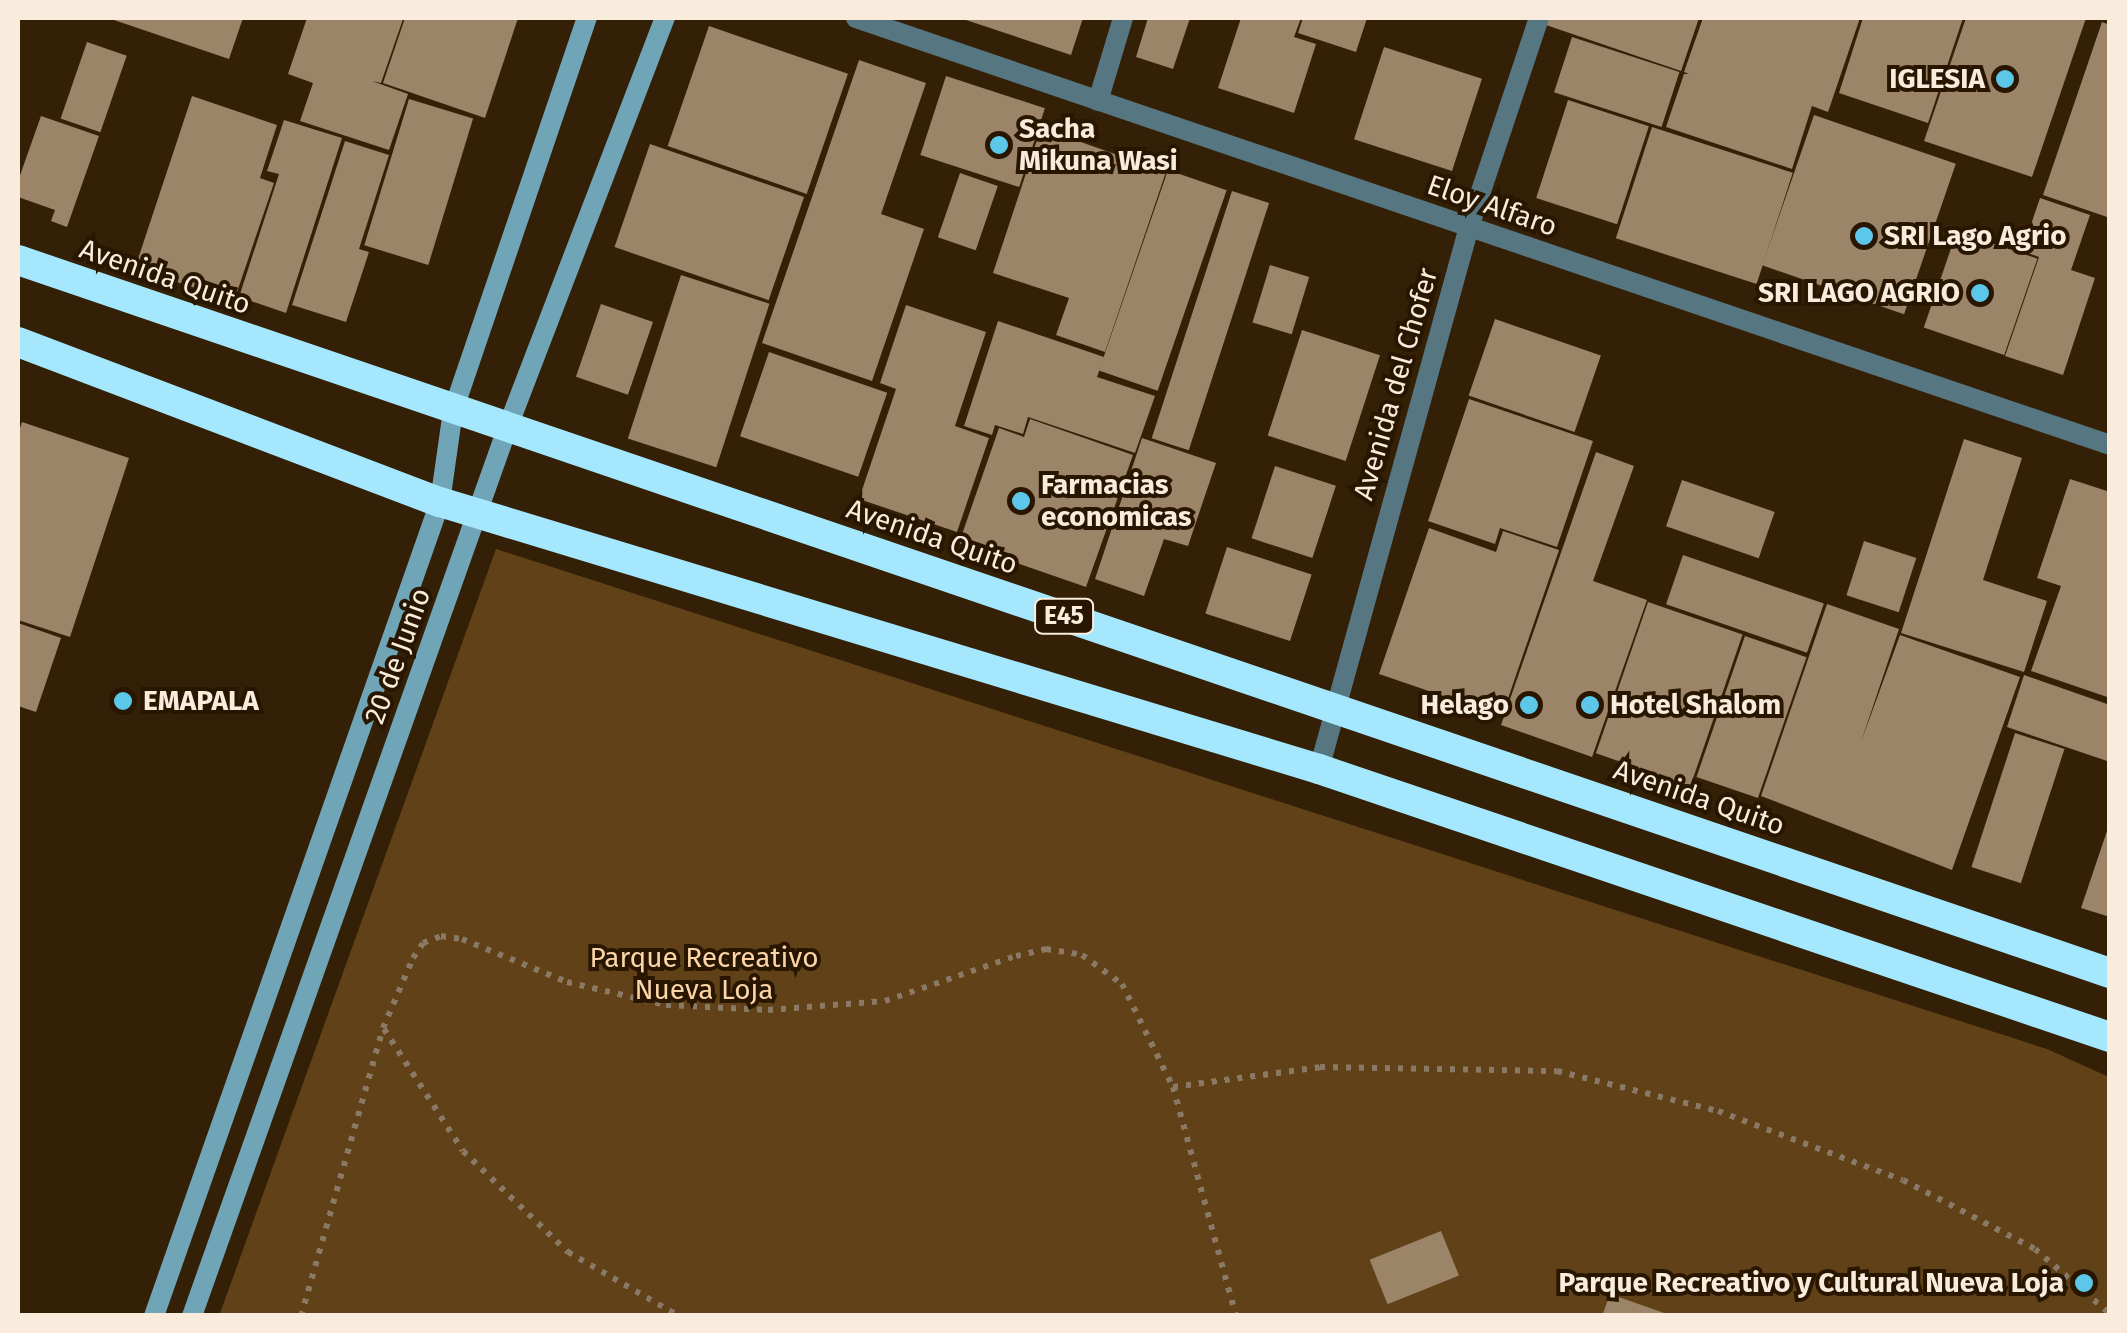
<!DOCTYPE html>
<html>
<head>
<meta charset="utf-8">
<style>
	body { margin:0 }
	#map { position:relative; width:2127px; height:1333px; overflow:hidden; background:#332006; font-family:"Fira Sans",sans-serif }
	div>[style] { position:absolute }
	.green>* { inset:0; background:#604118 }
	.building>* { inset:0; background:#9b8468; transform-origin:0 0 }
	.path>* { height:6px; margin-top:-3px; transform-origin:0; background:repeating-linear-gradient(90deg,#8a7964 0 5px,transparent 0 13px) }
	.street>* { height:20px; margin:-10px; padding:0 10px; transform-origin:10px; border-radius:10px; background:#567781 }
	.secondary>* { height:20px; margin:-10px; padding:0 10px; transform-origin:10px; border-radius:10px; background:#70a5b7 }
	.highway>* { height:30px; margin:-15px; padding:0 15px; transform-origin:15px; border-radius:15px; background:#a5e8fe }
	.dots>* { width:28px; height:28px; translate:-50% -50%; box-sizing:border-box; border:5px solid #291600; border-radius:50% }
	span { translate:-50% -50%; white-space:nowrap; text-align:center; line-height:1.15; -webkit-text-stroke:8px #291600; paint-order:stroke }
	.shield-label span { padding:2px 8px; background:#291600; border:2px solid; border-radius:8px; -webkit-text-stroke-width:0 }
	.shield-label { font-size:25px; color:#f9ecdd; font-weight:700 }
	.poi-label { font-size:28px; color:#f9ecdd; font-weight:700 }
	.right { translate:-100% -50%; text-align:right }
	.left { translate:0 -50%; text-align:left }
	.street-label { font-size:28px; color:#f9ecdd }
	.park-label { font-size:28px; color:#fbd5a7 }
	.frame { position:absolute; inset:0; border:20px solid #f9ecdd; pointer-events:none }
</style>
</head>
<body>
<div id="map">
	<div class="green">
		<div style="clip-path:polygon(496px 549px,2047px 1049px,2109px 1077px,2109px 1315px,219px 1316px)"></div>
	</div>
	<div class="building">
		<div style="clip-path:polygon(108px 18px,243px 18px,229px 59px)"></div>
		<div style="clip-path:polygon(307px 18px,403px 19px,381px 83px,372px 81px,408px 94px,389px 150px,300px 121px,313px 83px,288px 74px)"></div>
		<div style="clip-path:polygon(405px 18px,518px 18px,485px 118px,383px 83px)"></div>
		<div style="clip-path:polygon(960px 18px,1083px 18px,1071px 55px)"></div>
		<div style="clip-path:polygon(1148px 18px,1190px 18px,1173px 69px,1136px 57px)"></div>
		<div style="clip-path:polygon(1241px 18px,1301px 18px,1294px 37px,1316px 44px,1294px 113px,1218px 88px)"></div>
		<div style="clip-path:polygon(1303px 18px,1367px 18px,1356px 52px,1298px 33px)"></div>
		<div style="clip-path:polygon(1546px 18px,1699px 18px,1681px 71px,1543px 24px)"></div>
		<div style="clip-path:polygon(1703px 18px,1860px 18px,1828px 112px,1812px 106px,1792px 169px,1666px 127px,1684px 74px,1689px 74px,1684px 72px)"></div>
		<div style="clip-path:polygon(1863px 18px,1963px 18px,1928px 123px,1839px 93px)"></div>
		<div style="clip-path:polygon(1966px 18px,2086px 18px,2032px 177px,1924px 141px)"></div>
		<div style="clip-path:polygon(2102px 22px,2110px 25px,2110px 218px,2043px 195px)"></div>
		<div style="left:709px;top:26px;width:147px;height:127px;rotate:19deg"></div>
		<div style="left:1572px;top:37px;width:113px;height:58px;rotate:18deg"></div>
		<div style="left:87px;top:42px;width:42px;height:81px;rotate:19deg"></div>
		<div style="left:1384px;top:47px;width:103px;height:97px;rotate:18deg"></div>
		<div style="clip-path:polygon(859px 60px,926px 83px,881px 214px,924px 229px,872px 381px,762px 343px)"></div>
		<div style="left:946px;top:76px;width:104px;height:83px;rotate:18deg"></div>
		<div style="clip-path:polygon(192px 96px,277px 125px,260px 178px,274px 183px,234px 301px,135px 268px)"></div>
		<div style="left:409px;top:99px;width:67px;height:153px;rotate:17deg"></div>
		<div style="left:1568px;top:100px;width:85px;height:103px;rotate:18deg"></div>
		<div style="left:1814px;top:115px;width:150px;height:159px;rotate:19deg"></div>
		<div style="clip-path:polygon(41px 116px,99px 136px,67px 227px,51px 221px,55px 210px,18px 197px,18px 181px)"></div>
		<div style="clip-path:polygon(284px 120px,342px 138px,286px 313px,239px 297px,279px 174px,267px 171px)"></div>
		<div style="left:1652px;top:127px;width:148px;height:117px;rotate:18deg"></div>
		<div style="clip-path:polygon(1041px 128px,1166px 172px,1105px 352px,1056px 335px,1069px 298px,993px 273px)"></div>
		<div style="clip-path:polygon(345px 141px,389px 155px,359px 249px,369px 252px,346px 322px,292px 305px)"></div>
		<div style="left:650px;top:144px;width:163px;height:109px;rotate:19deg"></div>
		<div style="left:1168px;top:170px;width:62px;height:212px;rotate:19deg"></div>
		<div style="left:960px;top:173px;width:40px;height:68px;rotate:19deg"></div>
		<div style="left:1232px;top:191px;width:39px;height:260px;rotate:18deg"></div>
		<div style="clip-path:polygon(2040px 198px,2090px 215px,2071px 270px,2095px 278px,2063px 375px,2005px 356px,2039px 257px,2022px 251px)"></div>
		<div style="left:1957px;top:231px;width:85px;height:102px;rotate:19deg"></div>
		<div style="left:1270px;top:265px;width:41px;height:60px;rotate:17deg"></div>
		<div style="left:681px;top:275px;width:93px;height:172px;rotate:18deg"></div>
		<div style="left:601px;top:304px;width:55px;height:77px;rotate:19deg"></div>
		<div style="clip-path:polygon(906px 305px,986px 332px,955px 426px,989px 438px,957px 532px,859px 499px,896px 389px,880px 383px)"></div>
		<div style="left:1495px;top:319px;width:112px;height:81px;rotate:19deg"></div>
		<div style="clip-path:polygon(998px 321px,1104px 357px,1097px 377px,1155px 396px,1135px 453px,1028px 417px,1023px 434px,995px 425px,992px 435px,964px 426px)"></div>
		<div style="left:1302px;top:330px;width:82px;height:111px;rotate:18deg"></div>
		<div style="left:769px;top:352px;width:125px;height:89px;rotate:19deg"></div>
		<div style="clip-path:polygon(1469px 399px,1593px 441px,1557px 547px,1500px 528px,1495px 544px,1428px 521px)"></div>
		<div style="clip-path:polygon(1030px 419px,1133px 455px,1086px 587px,959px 543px,999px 428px,1024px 437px)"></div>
		<div style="clip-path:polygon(22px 422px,129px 458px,70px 637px,18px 620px,18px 434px)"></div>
		<div style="clip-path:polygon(1142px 438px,1216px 463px,1188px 546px,1164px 539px,1144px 596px,1095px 579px)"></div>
		<div style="clip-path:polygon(1964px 439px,2022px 458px,1983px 580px,2047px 601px,2024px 672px,1901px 633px)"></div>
		<div style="clip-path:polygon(1596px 452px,1634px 466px,1593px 581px,1647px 600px,1592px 757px,1501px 725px)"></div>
		<div style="left:1275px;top:466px;width:64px;height:76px;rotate:18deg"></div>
		<div style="clip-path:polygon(2070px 479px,2110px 492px,2110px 698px,2031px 671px,2061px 586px,2037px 578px)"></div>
		<div style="left:1682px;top:480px;width:98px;height:49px;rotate:19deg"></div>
		<div style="clip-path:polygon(1429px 528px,1496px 552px,1503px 531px,1559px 550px,1502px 716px,1379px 674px)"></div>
		<div style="left:1864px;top:541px;width:55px;height:57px;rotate:18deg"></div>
		<div style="left:1227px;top:547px;width:89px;height:70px;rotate:18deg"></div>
		<div style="left:1683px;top:555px;width:149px;height:52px;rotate:19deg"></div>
		<div style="left:1648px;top:602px;width:100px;height:160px;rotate:19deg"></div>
		<div style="clip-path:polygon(1827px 604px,1899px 629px,1861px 742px,1900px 635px,2020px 677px,1952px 870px,1761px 796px)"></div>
		<div style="clip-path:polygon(18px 623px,61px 638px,36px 712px,18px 706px)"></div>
		<div style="left:1745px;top:636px;width:65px;height:149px;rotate:19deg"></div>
		<div style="clip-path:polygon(2024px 675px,2110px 705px,2110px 762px,2007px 727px)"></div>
		<div style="left:2015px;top:733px;width:52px;height:141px;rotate:18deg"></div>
		<div style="clip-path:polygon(2109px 825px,2110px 826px,2110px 917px,2081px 908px)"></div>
		<div style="left:1441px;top:1231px;width:48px;height:77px;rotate:68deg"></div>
		<div style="clip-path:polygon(1610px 1294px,1670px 1315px,1670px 1316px,1602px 1316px)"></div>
	</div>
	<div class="path">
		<div style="left:384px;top:1029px;width:145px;rotate:57.1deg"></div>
		<div style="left:463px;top:1151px;width:146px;rotate:43.9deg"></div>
		<div style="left:568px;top:1252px;width:128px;rotate:30deg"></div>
		<div style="left:1173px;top:1087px;width:148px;rotate:-7.7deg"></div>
		<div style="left:1320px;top:1067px;width:237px;rotate:1deg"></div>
		<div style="left:1557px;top:1071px;width:166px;rotate:14deg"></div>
		<div style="left:1718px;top:1111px;width:197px;rotate:20.5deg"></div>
		<div style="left:1903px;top:1180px;width:149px;rotate:27.6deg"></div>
		<div style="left:2035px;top:1249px;width:99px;rotate:40.9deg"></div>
		<div style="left:301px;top:1316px;width:299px;rotate:-74.1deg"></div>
		<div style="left:383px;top:1028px;width:76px;rotate:-66.8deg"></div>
		<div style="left:413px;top:958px;width:18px;rotate:-56deg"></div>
		<div style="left:423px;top:943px;width:19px;rotate:-21deg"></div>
		<div style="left:441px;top:936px;width:21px;rotate:8deg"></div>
		<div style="left:462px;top:939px;width:113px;rotate:22.3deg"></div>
		<div style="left:567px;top:982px;width:102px;rotate:13.1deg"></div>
		<div style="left:666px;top:1005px;width:102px;rotate:2.8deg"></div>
		<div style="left:768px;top:1010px;width:117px;rotate:-4.4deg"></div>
		<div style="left:885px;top:1001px;width:139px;rotate:-19deg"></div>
		<div style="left:1016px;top:956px;width:31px;rotate:-13deg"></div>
		<div style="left:1046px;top:949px;width:36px;rotate:9deg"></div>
		<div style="left:1082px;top:955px;width:49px;rotate:35.9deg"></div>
		<div style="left:1122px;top:984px;width:115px;rotate:63.7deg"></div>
		<div style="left:1173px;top:1087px;width:238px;rotate:74.6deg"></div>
	</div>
	<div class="street">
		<div style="left:856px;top:18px;width:1325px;rotate:18.8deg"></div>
		<div style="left:1098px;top:101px;width:87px;rotate:-73.2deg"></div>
		<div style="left:1319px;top:769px;width:562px;rotate:-74.53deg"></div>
		<div style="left:1469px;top:227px;width:220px;rotate:-71.5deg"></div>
	</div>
	<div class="secondary">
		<div style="left:154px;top:1316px;width:863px;rotate:-70.64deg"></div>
		<div style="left:440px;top:502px;width:92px;rotate:-81.9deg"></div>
		<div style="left:453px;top:411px;width:415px;rotate:-71.2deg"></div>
		<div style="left:192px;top:1316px;width:941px;rotate:-70.45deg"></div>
		<div style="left:507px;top:429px;width:440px;rotate:-69deg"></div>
	</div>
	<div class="highway">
		<div style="left:18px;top:260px;width:2210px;rotate:18.82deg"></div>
		<div style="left:18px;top:342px;width:451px;rotate:20.8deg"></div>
		<div style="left:440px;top:502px;width:919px;rotate:16.9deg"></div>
		<div style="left:1319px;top:769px;width:835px;rotate:18.72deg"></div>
	</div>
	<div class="dots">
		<div style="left:2005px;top:79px;background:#5cc7e8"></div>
		<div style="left:999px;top:145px;background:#5cc7e8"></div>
		<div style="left:1864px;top:236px;background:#5cc7e8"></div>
		<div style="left:1980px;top:293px;background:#5cc7e8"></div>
		<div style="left:1021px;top:501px;background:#5cc7e8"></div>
		<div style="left:123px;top:701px;background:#5cc7e8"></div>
		<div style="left:1529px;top:705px;background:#5cc7e8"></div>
		<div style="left:1590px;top:705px;background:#5cc7e8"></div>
		<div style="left:2084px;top:1283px;background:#5cc7e8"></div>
	</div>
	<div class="shield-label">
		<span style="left:1064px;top:616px">E45</span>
	</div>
	<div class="poi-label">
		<span class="right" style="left:1985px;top:79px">IGLESIA</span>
		<span class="left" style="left:1019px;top:145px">Sacha<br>Mikuna Wasi</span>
		<span class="left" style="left:1884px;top:236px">SRI Lago Agrio</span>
		<span class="right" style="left:1960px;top:293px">SRI LAGO AGRIO</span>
		<span class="left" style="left:1041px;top:501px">Farmacias<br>economicas</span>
		<span class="left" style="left:143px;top:701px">EMAPALA</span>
		<span class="right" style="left:1509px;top:705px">Helago</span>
		<span class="left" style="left:1610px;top:705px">Hotel Shalom</span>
		<span class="right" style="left:2064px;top:1283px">Parque Recreativo y Cultural Nueva Loja</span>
	</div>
	<div class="street-label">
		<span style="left:1492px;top:206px;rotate:19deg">Eloy Alfaro</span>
		<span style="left:165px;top:277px;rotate:19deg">Avenida Quito</span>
		<span style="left:1396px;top:384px;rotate:-74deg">Avenida del Chofer</span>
		<span style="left:932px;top:537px;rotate:19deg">Avenida Quito</span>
		<span style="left:398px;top:656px;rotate:-70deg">20 de Junio</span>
		<span style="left:1699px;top:798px;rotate:19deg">Avenida Quito</span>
	</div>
	<div class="park-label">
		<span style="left:704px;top:974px">Parque Recreativo<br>Nueva Loja</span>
	</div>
	<div class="frame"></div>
</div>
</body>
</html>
